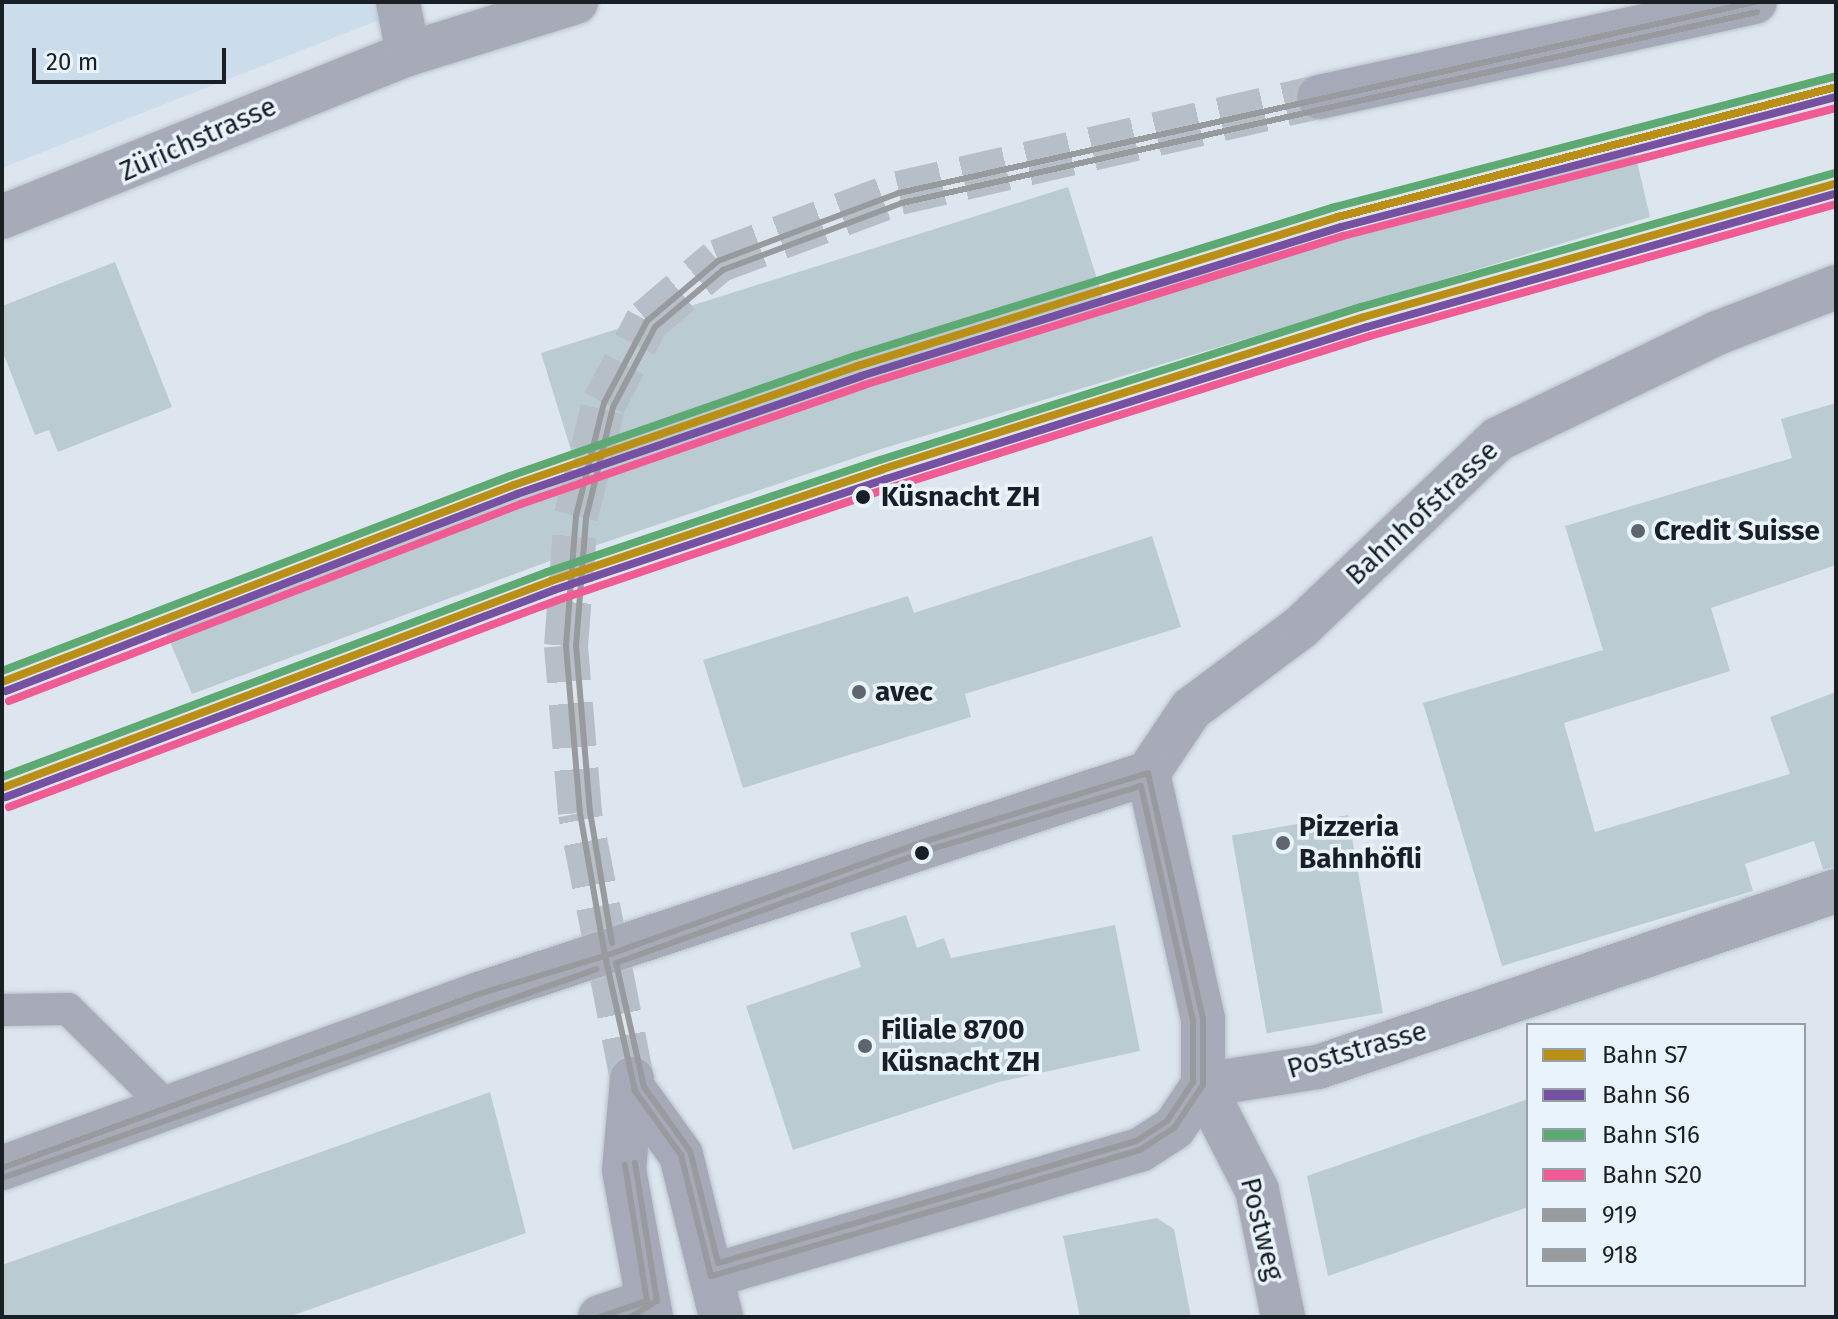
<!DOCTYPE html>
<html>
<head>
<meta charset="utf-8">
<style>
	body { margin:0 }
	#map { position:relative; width:1838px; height:1319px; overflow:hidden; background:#dde6ef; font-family:"Fira Sans",sans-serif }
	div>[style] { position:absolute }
	.built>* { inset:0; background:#cbdceb }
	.building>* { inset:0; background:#baccd2; transform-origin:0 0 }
	.secondary-tunnel>* { height:44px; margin-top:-22px; transform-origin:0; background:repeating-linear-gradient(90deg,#b6bec7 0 44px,transparent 0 66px) }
	.roads { filter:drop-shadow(0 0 2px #bbc2c9) drop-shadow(0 0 2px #bbc2c9) }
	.service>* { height:32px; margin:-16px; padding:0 16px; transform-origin:16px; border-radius:16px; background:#a7abb8 }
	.minor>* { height:44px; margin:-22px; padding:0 22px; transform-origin:22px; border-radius:22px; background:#a7abb8 }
	.secondary>* { height:44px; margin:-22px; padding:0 22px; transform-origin:22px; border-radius:22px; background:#a6aab8 }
	.bus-1>* { height:6px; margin:-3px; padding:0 3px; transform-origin:3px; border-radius:3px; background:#989b9d }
	.bus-2>* { height:6px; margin:-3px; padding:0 3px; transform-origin:3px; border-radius:3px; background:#989b9d }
	.rail-1>* { height:8px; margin:-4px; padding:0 4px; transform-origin:4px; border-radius:4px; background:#b98f16 }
	.rail-2>* { height:8px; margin:-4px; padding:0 4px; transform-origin:4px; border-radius:4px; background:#7751a1 }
	.rail-3>* { height:8px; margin:-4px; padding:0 4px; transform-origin:4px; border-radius:4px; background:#5caa72 }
	.rail-4>* { height:8px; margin:-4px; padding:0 4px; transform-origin:4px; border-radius:4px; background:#f05b94 }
	.dots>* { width:22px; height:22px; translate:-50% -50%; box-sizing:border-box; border:4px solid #e9f3fc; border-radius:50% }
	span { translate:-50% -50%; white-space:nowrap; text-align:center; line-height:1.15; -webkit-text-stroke:7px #e9f3fc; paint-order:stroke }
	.street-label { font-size:28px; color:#192025 }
	.stop-label { font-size:28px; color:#192025; font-weight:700 }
	.left { translate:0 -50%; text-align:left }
	.poi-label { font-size:28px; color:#192025; font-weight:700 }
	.frame { position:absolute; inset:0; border:4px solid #192025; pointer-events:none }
	.legend { position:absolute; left:1526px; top:1023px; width:280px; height:264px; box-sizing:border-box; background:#e9f3fc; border:2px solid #969fa6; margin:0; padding:10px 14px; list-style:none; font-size:24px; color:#192025 }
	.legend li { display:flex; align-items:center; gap:16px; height:40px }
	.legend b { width:40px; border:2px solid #969fa6 }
	.scale { position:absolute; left:32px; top:48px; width:194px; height:36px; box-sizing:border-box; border:4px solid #192025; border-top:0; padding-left:10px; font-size:24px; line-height:28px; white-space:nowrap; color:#192025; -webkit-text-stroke:6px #e9f3fc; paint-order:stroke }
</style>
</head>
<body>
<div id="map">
	<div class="built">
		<div style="clip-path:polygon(2px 2px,372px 2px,379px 20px,2px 168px)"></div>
	</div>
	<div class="building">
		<div style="clip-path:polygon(1634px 149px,1650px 217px,878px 450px,544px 563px,192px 694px,165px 630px,578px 473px,541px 353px,1068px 187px,1104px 301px)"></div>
		<div style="clip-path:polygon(115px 262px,172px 407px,58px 452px,49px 430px,35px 435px,2px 350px,2px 306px)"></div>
		<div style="clip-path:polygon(1836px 403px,1836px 565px,1711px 608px,1730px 671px,1564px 723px,1595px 832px,1790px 774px,1770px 717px,1836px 692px,1836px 867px,1823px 869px,1814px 841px,1745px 864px,1753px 891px,1502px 966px,1423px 703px,1603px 650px,1565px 526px,1792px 458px,1781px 419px)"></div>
		<div style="clip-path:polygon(1152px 536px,1181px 627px,965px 694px,971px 717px,743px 788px,703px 660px,908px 596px,914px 613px)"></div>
		<div style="left:1348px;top:815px;width:201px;height:118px;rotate:80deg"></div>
		<div style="clip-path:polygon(906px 915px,917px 948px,944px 938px,951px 958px,1115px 925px,1140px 1051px,999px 1082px,793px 1150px,746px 1006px,861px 967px,850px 933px)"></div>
		<div style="clip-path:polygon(490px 1092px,526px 1233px,288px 1317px,2px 1317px,2px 1265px)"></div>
		<div style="clip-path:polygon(1528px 1099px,1528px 1207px,1328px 1276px,1307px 1176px)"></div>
		<div style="clip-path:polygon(1157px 1218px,1174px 1229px,1191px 1317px,1080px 1317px,1063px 1236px)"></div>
	</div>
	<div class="secondary-tunnel">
		<div style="left:632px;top:1079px;width:271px;rotate:-101.1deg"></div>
		<div style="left:580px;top:813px;width:168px;rotate:-94.8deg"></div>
		<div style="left:566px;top:646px;width:130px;rotate:-85.6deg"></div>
		<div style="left:576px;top:516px;width:116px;rotate:-76.1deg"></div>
		<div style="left:604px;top:403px;width:93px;rotate:-62.3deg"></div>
		<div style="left:647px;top:321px;width:93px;rotate:-40.2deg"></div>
		<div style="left:718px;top:261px;width:193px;rotate:-20.6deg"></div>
		<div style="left:899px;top:193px;width:431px;rotate:-12.9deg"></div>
	</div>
	<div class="roads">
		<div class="service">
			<div style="left:2px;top:1010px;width:66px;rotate:-0.9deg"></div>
			<div style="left:68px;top:1009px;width:145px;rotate:44.7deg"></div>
		</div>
		<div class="minor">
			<div style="left:398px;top:2px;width:53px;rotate:79.1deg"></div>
			<div style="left:2px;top:217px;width:437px;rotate:-21.9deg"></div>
			<div style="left:408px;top:54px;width:176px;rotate:-17.2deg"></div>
			<div style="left:1148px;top:773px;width:77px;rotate:-56.1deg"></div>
			<div style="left:1191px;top:709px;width:137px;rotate:-36.7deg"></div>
			<div style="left:1301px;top:627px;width:272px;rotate:-43.7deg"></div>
			<div style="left:1498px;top:439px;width:243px;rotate:-25.8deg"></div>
			<div style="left:1717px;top:333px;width:128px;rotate:-21.1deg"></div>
			<div style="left:1148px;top:773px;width:253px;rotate:77.4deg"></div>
			<div style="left:1203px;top:1020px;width:65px;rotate:90deg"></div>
			<div style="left:1203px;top:1085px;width:118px;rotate:62.8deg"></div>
			<div style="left:1257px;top:1190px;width:130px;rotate:78.4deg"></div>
			<div style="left:2px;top:1168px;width:508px;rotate:-20.04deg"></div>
			<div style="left:479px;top:994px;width:705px;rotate:-18.28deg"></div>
			<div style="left:711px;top:1276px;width:447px;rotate:-16.4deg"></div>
			<div style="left:1140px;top:1150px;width:40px;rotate:-32.9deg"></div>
			<div style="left:1174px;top:1128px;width:52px;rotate:-56deg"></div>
			<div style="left:1203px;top:1085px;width:116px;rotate:-8.9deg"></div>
			<div style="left:1318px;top:1067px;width:547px;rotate:-18.77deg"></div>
			<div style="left:600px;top:1317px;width:50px;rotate:-18.8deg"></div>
		</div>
		<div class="secondary">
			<div style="left:1319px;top:97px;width:446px;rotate:-12.3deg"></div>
			<div style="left:632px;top:1079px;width:91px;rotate:95deg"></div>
			<div style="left:624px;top:1170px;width:149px;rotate:79.6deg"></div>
			<div style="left:635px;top:1091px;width:79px;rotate:54.3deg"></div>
			<div style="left:681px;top:1155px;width:167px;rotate:76.1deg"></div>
		</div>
	</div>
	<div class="bus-1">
		<div style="left:1148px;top:773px;width:253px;rotate:77.4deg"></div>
		<div style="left:1203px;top:1020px;width:65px;rotate:90deg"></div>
		<div style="left:1203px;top:1085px;width:52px;rotate:124deg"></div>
		<div style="left:1174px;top:1128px;width:40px;rotate:147.1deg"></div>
		<div style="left:1140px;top:1150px;width:447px;rotate:163.6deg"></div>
		<div style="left:711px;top:1276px;width:125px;rotate:-103.9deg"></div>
		<div style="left:681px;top:1155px;width:79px;rotate:-125.7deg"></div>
		<div style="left:635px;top:1091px;width:138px;rotate:-102.5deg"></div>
		<div style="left:605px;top:956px;width:344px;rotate:-19.7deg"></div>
		<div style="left:929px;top:840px;width:229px;rotate:-17deg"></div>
		<div style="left:605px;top:956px;width:145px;rotate:-99.9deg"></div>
		<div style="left:580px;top:813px;width:168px;rotate:-94.8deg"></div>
		<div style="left:566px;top:646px;width:130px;rotate:-85.6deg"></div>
		<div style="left:576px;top:516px;width:116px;rotate:-76.1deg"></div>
		<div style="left:604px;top:403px;width:93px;rotate:-62.3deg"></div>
		<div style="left:647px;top:321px;width:93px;rotate:-40.2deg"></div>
		<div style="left:718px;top:261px;width:193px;rotate:-20.6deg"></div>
		<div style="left:899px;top:193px;width:877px;rotate:-12.58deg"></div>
		<div style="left:2px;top:1168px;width:508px;rotate:-20.04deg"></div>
		<div style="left:479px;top:994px;width:132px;rotate:-16.8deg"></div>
		<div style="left:600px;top:1317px;width:50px;rotate:-18.8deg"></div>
		<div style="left:647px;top:1301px;width:138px;rotate:-99.2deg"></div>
	</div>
	<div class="bus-2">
		<div style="left:1141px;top:786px;width:241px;rotate:77.5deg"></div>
		<div style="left:1193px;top:1021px;width:61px;rotate:90deg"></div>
		<div style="left:1193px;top:1082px;width:47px;rotate:123.7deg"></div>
		<div style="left:1167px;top:1121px;width:37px;rotate:147deg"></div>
		<div style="left:1136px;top:1141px;width:435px;rotate:163.7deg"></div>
		<div style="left:718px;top:1263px;width:115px;rotate:-104deg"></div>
		<div style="left:690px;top:1151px;width:79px;rotate:-125.7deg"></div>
		<div style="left:644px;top:1087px;width:127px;rotate:-102.7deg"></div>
		<div style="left:616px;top:963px;width:336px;rotate:-19.8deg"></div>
		<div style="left:932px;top:849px;width:218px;rotate:-16.8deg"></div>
		<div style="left:612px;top:943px;width:133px;rotate:-99.5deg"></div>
		<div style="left:590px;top:812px;width:167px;rotate:-94.8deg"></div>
		<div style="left:576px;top:646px;width:128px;rotate:-85.5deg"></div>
		<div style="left:586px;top:518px;width:114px;rotate:-76.3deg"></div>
		<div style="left:613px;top:407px;width:90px;rotate:-62.3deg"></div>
		<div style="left:655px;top:327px;width:89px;rotate:-40deg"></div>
		<div style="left:723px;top:270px;width:191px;rotate:-20.5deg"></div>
		<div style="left:902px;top:203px;width:876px;rotate:-12.59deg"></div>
		<div style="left:5px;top:1177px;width:627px;rotate:-19.36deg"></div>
		<div style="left:631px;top:1317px;width:31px;rotate:-32deg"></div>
		<div style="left:657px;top:1301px;width:140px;rotate:-99.1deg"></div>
	</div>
	<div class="rail-1">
		<div style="left:2px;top:682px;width:549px;rotate:-21.05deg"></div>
		<div style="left:514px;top:485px;width:364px;rotate:-19.1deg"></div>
		<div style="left:858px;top:366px;width:503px;rotate:-17.25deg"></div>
		<div style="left:1338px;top:217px;width:515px;rotate:-14.63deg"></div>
		<div style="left:2px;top:788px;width:587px;rotate:-20.66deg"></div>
		<div style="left:551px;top:581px;width:350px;rotate:-18.6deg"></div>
		<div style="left:883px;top:469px;width:504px;rotate:-17.54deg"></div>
		<div style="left:1364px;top:317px;width:491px;rotate:-15.8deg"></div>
	</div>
	<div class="rail-2">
		<div style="left:6px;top:691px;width:548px;rotate:-21.08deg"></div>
		<div style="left:517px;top:494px;width:364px;rotate:-18.9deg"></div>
		<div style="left:861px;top:376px;width:503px;rotate:-17.25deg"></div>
		<div style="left:1341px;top:227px;width:512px;rotate:-14.72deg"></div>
		<div style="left:6px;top:797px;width:586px;rotate:-20.69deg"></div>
		<div style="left:554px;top:590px;width:350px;rotate:-18.5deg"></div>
		<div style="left:886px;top:479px;width:504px;rotate:-17.54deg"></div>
		<div style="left:1367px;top:327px;width:488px;rotate:-15.9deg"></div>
	</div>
	<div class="rail-3">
		<div style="left:2px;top:671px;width:544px;rotate:-21deg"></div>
		<div style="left:510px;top:476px;width:365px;rotate:-19.2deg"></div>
		<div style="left:855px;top:356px;width:503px;rotate:-17.25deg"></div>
		<div style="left:1335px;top:207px;width:515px;rotate:-14.63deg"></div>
		<div style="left:2px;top:777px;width:582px;rotate:-20.61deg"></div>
		<div style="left:547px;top:572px;width:351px;rotate:-18.6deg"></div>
		<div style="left:880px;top:460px;width:505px;rotate:-17.65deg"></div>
		<div style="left:1361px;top:307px;width:491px;rotate:-15.8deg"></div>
	</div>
	<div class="rail-4">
		<div style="left:9px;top:701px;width:549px;rotate:-21.05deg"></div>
		<div style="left:521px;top:504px;width:363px;rotate:-19.1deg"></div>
		<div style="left:864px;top:385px;width:502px;rotate:-17.28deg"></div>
		<div style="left:1343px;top:236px;width:509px;rotate:-14.55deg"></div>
		<div style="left:9px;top:807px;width:587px;rotate:-20.66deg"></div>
		<div style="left:558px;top:600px;width:349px;rotate:-18.7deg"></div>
		<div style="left:889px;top:488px;width:504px;rotate:-17.54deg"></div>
		<div style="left:1370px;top:336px;width:484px;rotate:-15.8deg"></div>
	</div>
	<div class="dots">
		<div style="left:863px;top:497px;background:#192025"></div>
		<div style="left:1638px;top:531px;background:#5e656c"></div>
		<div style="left:859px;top:692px;background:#5e656c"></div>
		<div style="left:1283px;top:843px;background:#5e656c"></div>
		<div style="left:922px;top:853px;background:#192025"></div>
		<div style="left:865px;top:1046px;background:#5e656c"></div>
	</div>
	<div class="street-label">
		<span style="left:198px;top:139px;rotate:-24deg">Zürichstrasse</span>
		<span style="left:1422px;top:513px;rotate:-43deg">Bahnhofstrasse</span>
		<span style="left:1357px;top:1050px;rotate:-16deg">Poststrasse</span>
		<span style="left:1262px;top:1229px;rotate:76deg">Postweg</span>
	</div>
	<div class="stop-label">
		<span class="left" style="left:881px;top:497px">Küsnacht ZH</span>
	</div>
	<div class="poi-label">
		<span class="left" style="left:1654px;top:531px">Credit Suisse</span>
		<span class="left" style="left:875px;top:692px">avec</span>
		<span class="left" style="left:1299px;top:843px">Pizzeria<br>Bahnhöfli</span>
		<span class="left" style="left:881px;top:1046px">Filiale 8700<br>Küsnacht ZH</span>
	</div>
	<div class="frame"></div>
	<ul class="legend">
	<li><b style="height:10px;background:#b98f16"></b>Bahn S7</li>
	<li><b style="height:10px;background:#7751a1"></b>Bahn S6</li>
	<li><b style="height:10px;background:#5caa72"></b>Bahn S16</li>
	<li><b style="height:10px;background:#f05b94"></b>Bahn S20</li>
	<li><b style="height:10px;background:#989b9d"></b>919</li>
	<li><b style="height:10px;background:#989b9d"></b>918</li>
	</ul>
	<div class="scale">20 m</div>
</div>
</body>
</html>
